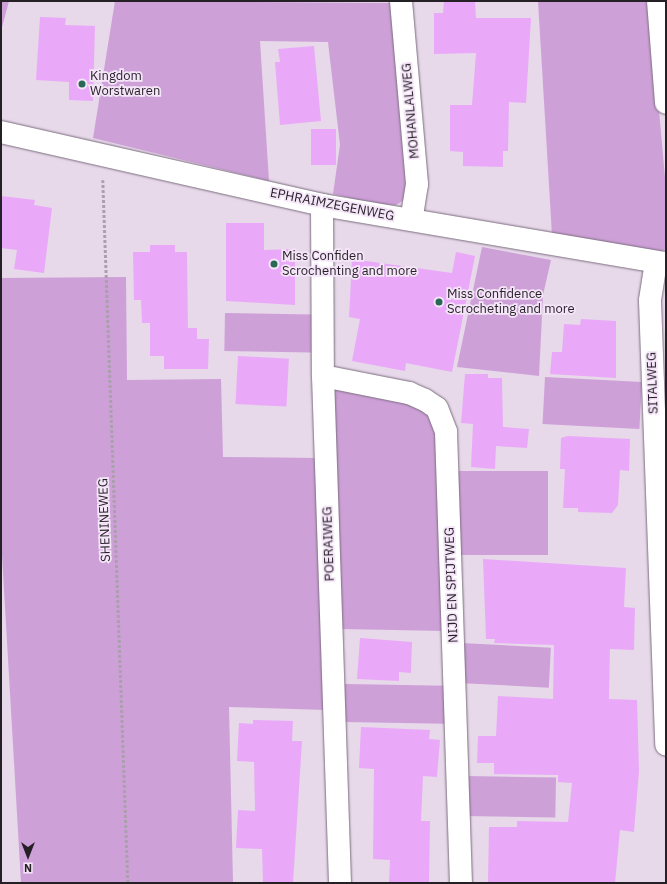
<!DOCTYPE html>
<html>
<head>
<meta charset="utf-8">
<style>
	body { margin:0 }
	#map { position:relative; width:667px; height:884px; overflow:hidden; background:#e7d8ea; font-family:"IBM Plex Sans",sans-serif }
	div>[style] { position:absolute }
	.green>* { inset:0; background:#cea0d8; transform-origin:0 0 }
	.building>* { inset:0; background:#eaa9f8; transform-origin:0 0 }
	.path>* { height:2.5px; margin-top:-1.25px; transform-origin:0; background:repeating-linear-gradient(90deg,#ab9fae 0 3px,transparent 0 5px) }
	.roads { filter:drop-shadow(0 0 1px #7b6e7e) drop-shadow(0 0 1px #7b6e7e) }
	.street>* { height:22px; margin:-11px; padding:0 11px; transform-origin:11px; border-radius:11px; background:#fff }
	.dots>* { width:11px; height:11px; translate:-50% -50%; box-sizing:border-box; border:2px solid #f5e5f8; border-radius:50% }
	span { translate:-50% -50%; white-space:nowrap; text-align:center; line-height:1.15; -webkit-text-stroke:3.5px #f5e5f8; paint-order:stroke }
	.poi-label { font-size:13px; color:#251f26 }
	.left { translate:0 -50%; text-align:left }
	.street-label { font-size:13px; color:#251f26 }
	.frame { position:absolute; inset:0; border:2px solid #251f26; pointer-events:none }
	.north { position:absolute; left:8px; top:836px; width:40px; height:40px; -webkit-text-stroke:3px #f5e5f8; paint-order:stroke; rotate:180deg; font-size:11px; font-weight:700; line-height:16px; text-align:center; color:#251f26 }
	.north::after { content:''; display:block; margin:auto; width:14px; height:18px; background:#251f26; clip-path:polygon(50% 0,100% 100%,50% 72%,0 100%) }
</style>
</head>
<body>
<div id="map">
	<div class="green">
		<div style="clip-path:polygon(1px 1px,9px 1px,1px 31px)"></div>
		<div style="clip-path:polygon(115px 1px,391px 3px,408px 187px,404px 200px,396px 205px,378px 205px,333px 194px,340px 145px,328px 42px,260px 41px,269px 181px,93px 138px)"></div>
		<div style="clip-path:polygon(538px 1px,649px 1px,666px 188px,665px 250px,658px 252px,552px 235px)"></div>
		<div style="clip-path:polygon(482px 247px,551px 260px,543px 295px,539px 376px,457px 367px)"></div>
		<div style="clip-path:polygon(126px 277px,127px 380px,221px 379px,223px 457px,318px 458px,326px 710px,229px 707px,233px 883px,21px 883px,1px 538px,1px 278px)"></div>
		<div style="left:225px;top:313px;width:87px;height:38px;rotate:1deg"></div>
		<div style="left:545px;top:377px;width:97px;height:47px;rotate:3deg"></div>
		<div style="clip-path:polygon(337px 389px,409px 399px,435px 420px,445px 631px,341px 629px,332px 392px)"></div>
		<div style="left:457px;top:471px;width:91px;height:84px"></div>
		<div style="left:461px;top:643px;width:90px;height:40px;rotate:3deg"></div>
		<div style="left:345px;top:684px;width:101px;height:38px;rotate:1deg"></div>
		<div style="left:465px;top:776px;width:91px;height:40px;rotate:1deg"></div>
	</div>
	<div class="building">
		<div style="clip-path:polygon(444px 1px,475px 1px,476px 18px,531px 18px,526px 103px,509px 102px,508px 151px,503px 151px,503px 167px,463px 166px,463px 152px,450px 151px,450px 105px,472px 105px,476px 53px,434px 54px,434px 13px,443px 13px)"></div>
		<div style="clip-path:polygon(40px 17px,66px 18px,65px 25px,95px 26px,93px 101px,69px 100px,69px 82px,36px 80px)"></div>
		<div style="clip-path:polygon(314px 46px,321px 121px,280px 125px,275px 62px,280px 62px,278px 49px)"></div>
		<div style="left:311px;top:129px;width:25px;height:36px"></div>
		<div style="clip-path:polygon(1px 196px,35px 200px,34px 205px,52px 208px,44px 273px,14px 269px,17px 250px,1px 248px)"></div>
		<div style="clip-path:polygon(226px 223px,264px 223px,264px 250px,295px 249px,295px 305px,226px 301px)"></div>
		<div style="clip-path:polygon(150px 245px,175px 245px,175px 252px,187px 252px,188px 328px,197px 328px,197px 339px,209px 339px,208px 369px,164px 369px,164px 356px,150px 356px,150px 323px,142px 323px,141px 300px,134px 300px,133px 252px,150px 252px)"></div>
		<div style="clip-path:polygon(456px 252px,475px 256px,452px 372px,406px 363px,405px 371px,352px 361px,360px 319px,349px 317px,352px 259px,452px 273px)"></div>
		<div style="clip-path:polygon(581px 319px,616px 321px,616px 378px,550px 374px,552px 352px,562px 352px,564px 324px,580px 325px)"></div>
		<div style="left:238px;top:356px;width:51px;height:48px;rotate:3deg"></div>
		<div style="clip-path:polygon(465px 374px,488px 374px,488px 378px,502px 378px,503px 427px,529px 429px,527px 448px,496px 446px,495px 469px,471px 467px,473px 424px,461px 423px)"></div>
		<div style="clip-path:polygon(568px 436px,630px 439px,629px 471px,620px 470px,618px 505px,612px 513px,578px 512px,578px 508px,563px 508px,565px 469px,560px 469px,561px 438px)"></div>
		<div style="clip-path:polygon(483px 559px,626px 568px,624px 607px,635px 608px,634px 650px,610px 649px,609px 699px,637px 700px,639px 771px,634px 832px,620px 830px,615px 883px,488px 883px,489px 827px,517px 827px,517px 821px,568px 822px,572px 783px,558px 782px,558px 775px,494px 774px,494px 763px,477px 763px,478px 736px,496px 736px,498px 696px,553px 699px,554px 645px,494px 643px,495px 639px,486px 639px)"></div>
		<div style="clip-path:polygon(360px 638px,412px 642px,411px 673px,399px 672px,399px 681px,357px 679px)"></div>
		<div style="clip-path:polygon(253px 720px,293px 721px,292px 741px,302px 741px,293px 883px,263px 883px,262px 849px,236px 848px,238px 810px,255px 811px,254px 762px,237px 761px,239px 723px,253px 724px)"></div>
		<div style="clip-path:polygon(361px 727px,430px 730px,429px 739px,440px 740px,437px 777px,423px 776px,421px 821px,430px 821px,429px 883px,389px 883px,390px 860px,373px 859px,374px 769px,359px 768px)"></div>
	</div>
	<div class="path">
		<div style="left:103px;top:180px;width:703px;rotate:87.96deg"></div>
	</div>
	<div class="roads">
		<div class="street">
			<div style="left:401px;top:1px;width:184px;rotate:85deg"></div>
			<div style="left:417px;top:184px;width:36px;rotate:99deg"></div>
			<div style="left:658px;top:1px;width:102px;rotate:85.5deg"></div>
			<div style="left:1px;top:132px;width:329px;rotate:12.8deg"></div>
			<div style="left:322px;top:205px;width:349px;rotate:9.6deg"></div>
			<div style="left:322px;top:205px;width:171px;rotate:89.7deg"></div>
			<div style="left:323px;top:376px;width:507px;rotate:88.08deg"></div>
			<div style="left:656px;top:262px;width:39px;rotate:99deg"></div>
			<div style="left:650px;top:301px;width:444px;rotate:87.9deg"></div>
			<div style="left:323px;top:376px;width:88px;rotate:11.2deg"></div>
			<div style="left:409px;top:393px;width:17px;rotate:24deg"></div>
			<div style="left:425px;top:400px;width:14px;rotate:34deg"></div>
			<div style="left:437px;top:408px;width:26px;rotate:69deg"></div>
			<div style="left:446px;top:432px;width:451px;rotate:88.1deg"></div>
		</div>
	</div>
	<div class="dots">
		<div style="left:82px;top:84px;background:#296855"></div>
		<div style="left:274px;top:264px;background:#296855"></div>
		<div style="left:439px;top:302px;background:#296855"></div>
	</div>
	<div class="poi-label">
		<span class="left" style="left:90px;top:84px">Kingdom<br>Worstwaren</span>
		<span class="left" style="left:282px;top:264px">Miss Confiden<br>Scrochenting and more</span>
		<span class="left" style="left:447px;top:302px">Miss Confidence<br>Scrocheting and more</span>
	</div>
	<div class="street-label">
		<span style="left:411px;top:111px;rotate:-95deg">MOHANLALWEG</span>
		<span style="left:332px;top:205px;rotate:11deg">EPHRAIMZEGENWEG</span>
		<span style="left:653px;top:383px;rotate:-92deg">SITALWEG</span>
		<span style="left:105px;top:520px;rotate:-92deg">SHENINEWEG</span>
		<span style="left:329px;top:544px;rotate:-92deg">POERAIWEG</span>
		<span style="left:452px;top:585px;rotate:-92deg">NIJD EN SPIJTWEG</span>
	</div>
	<div class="frame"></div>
	<div class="north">N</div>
</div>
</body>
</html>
